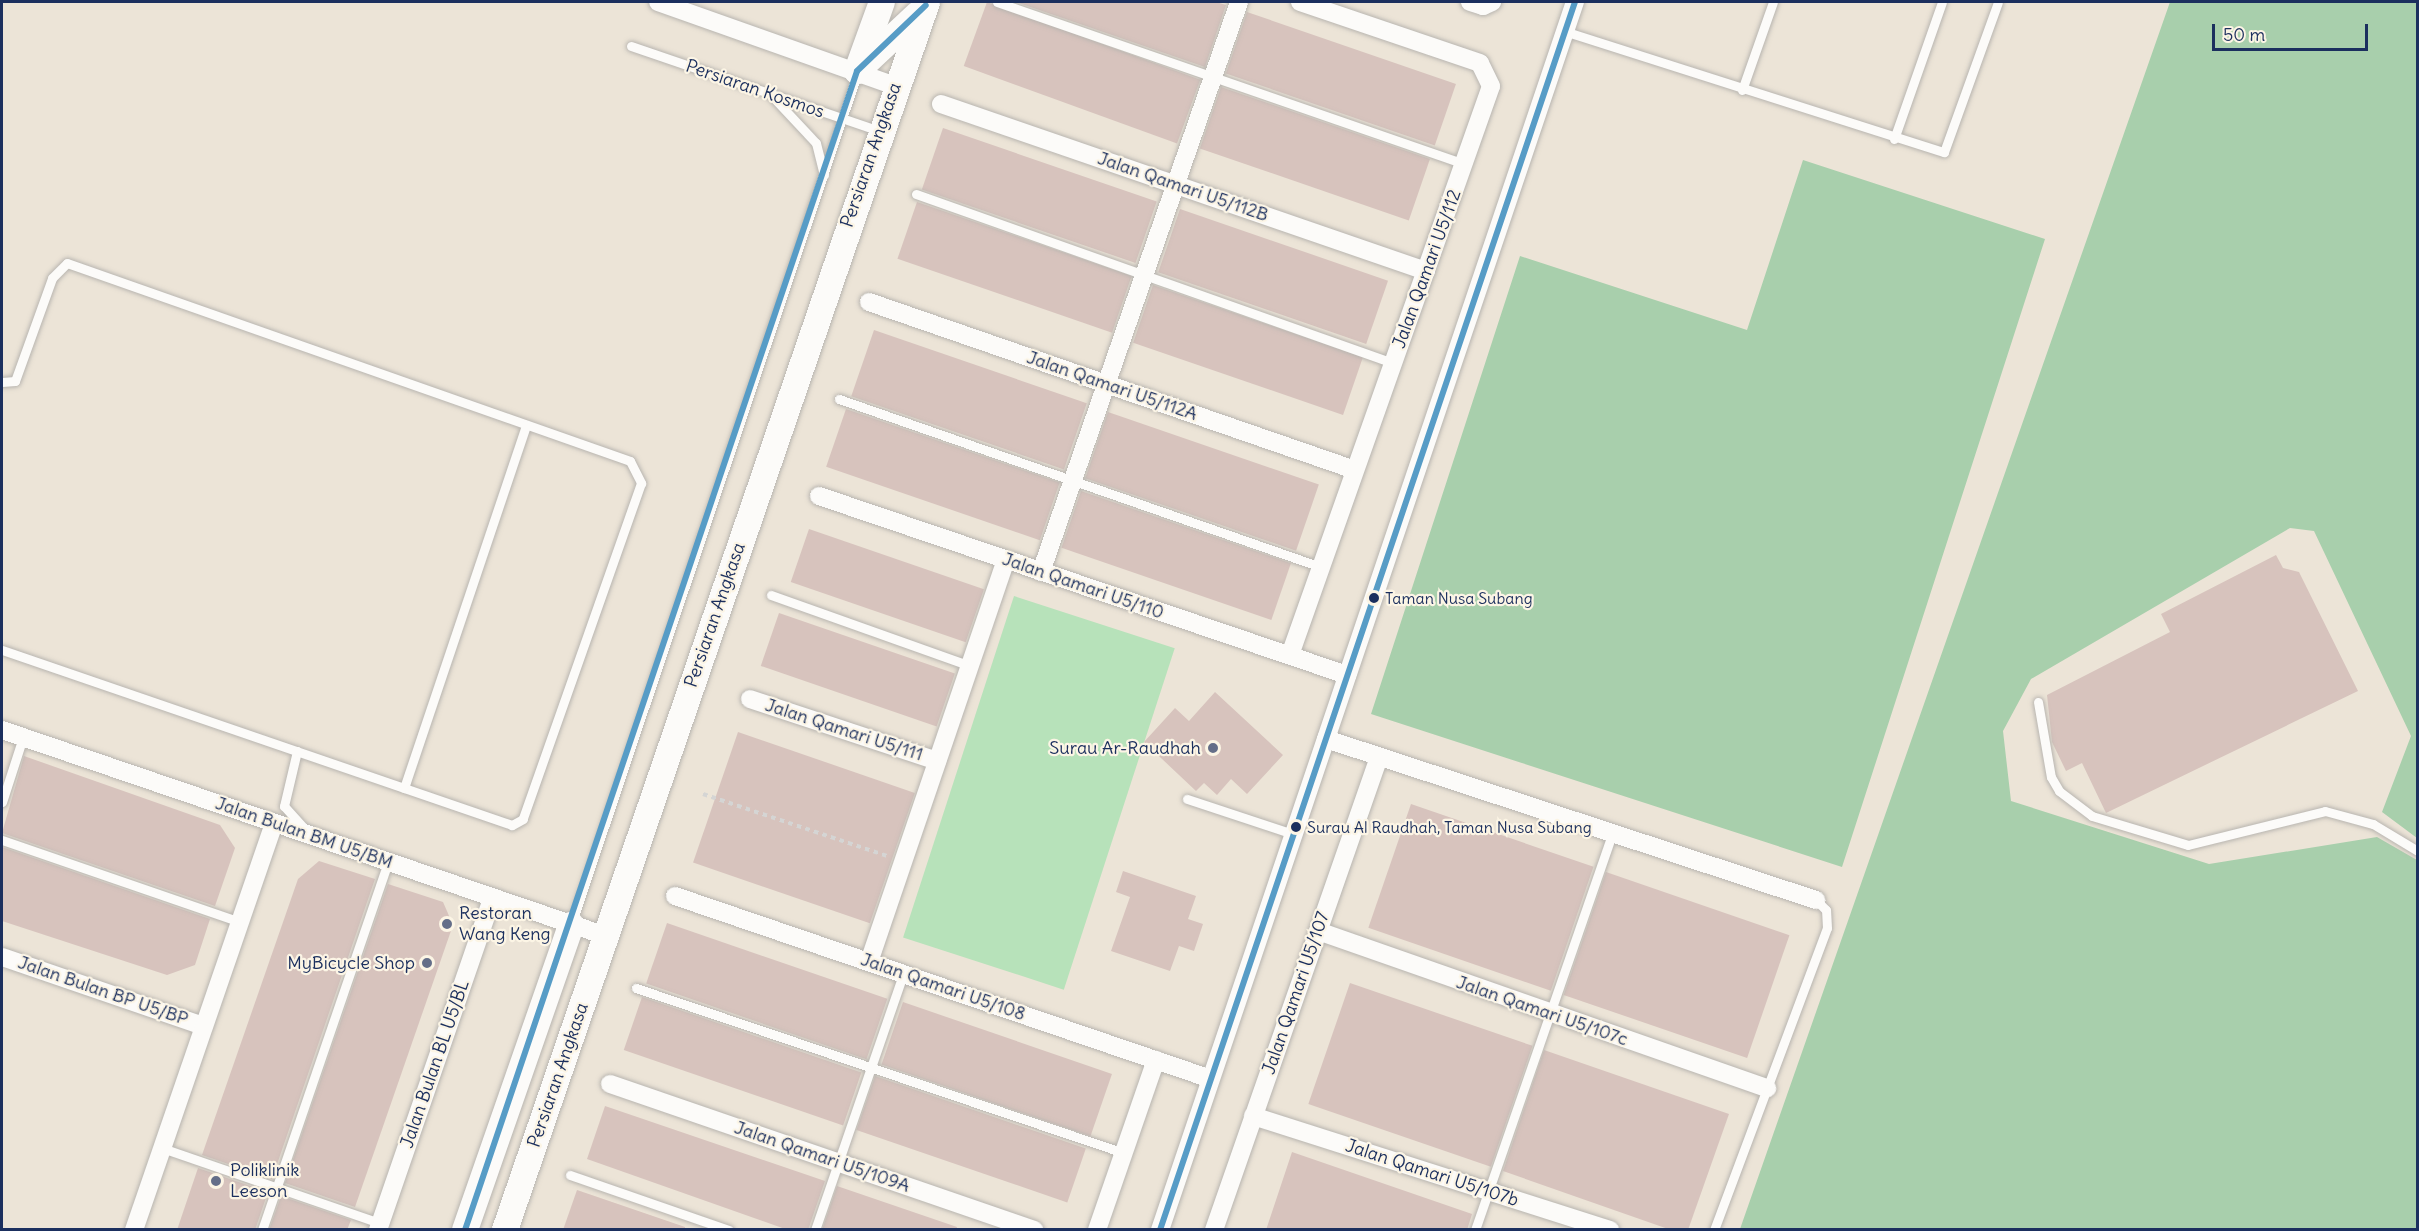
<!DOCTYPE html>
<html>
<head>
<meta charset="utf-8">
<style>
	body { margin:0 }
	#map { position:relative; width:2419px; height:1231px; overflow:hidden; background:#ece4d7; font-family:Delius,sans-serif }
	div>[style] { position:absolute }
	.green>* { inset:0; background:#b7e2ba; transform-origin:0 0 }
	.forest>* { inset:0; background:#a8cfac }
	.building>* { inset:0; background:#d7c3bd; transform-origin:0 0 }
	.path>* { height:4px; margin-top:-2px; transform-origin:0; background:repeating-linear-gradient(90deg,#d5d5d4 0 4.5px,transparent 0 9px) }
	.roads { filter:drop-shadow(0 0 2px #b8b5b0) drop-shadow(0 0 2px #b8b5b0) }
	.lane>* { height:9px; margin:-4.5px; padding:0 4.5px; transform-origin:4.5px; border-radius:4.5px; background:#fcfbf9 }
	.street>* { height:18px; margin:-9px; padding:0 9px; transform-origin:9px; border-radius:9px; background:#fcfbf9 }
	.secondary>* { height:26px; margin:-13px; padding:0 13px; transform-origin:13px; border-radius:13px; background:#fcfbf9 }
	.bus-1>* { height:6px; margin:-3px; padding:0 3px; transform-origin:3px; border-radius:3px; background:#579cc6 }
	.dots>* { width:16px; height:16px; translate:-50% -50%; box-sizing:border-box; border:3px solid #fcf5e5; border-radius:50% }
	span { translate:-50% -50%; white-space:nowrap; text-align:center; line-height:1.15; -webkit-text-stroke:4.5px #fcf5e5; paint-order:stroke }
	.bus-label { font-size:16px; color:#1b2f5e }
	.left { translate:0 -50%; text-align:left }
	.street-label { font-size:18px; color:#1b2f5e }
	.poi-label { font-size:18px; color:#1b2f5e }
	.right { translate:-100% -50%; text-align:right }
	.frame { position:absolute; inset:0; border:3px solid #1b2f5e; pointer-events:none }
	.scale { position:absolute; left:2212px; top:24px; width:156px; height:27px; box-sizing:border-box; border:3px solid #1b2f5e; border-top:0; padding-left:8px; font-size:18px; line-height:21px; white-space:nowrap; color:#1b2f5e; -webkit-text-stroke:4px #fcf5e5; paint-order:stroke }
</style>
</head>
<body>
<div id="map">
	<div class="green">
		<div style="left:1014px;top:596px;width:169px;height:359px;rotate:18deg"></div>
	</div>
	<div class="forest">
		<div style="clip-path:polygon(2170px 2px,2417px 2px,2417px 838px,2382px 812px,2411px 736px,2314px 531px,2290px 528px,2031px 679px,2003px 731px,2011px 801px,2209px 864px,2377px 837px,2417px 860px,2417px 1229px,1740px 1229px)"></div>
		<div style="clip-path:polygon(1803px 160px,2045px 239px,1842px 867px,1371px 714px,1520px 256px,1747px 330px)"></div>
	</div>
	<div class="building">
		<div style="left:987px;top:2px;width:227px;height:68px;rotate:20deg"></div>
		<div style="clip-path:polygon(1016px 2px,1216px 2px,1226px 5px,1205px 67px)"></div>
		<div style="left:1247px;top:12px;width:221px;height:65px;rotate:19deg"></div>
		<div style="left:1221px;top:87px;width:221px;height:65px;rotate:19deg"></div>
		<div style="left:943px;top:128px;width:226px;height:65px;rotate:19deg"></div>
		<div style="left:917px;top:202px;width:227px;height:60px;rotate:19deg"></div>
		<div style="left:1180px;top:209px;width:220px;height:67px;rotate:19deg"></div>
		<div style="left:1153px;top:285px;width:222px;height:61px;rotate:19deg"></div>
		<div style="left:874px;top:330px;width:225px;height:70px;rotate:19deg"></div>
		<div style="left:846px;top:409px;width:226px;height:61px;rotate:19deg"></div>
		<div style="left:1108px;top:412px;width:223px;height:70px;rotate:19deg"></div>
		<div style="left:1081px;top:491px;width:222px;height:60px;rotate:19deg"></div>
		<div style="left:809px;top:529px;width:185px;height:56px;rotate:19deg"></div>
		<div style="clip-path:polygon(2276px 555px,2283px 568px,2299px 572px,2358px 691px,2106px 813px,2082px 763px,2066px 771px,2052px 742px,2047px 695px,2170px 632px,2161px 614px)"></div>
		<div style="left:779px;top:613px;width:186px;height:56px;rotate:19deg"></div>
		<div style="clip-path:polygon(1215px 692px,1283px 755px,1247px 794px,1231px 779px,1217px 795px,1204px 783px,1196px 791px,1144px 742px,1175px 708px,1189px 721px)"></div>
		<div style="left:738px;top:732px;width:187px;height:138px;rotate:19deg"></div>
		<div style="clip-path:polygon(24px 756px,220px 825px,235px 848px,215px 906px,2px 833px)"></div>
		<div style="left:1411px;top:804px;width:193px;height:131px;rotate:19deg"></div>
		<div style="clip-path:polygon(2px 847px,210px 919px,195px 965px,167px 975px,2px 921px)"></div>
		<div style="clip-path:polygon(319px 861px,375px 879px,272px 1179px,202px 1155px,298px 879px)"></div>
		<div style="clip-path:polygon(1123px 871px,1196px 896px,1188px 919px,1203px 924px,1194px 951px,1179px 946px,1170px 971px,1111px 951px,1130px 897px,1116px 892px)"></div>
		<div style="left:1606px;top:872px;width:194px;height:130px;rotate:19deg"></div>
		<div style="clip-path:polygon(388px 884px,443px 902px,453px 925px,355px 1207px,285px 1183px)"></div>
		<div style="left:667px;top:923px;width:233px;height:64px;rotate:19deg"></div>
		<div style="left:1350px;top:983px;width:193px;height:128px;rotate:19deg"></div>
		<div style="left:642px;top:997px;width:232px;height:56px;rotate:19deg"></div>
		<div style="left:903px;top:1002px;width:221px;height:66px;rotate:19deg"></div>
		<div style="clip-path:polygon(1544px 1050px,1729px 1114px,1688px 1230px,1671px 1230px,1503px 1171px)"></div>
		<div style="left:875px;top:1076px;width:223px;height:57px;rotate:19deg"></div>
		<div style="clip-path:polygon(605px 1106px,825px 1181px,808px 1230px,788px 1230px,587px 1159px)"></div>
		<div style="clip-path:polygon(1292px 1152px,1472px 1214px,1467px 1230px,1266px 1230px)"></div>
		<div style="clip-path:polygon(198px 1168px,268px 1192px,255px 1230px,177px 1230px)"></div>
		<div style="clip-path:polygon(837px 1186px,957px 1227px,956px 1230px,822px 1230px)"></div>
		<div style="clip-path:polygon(577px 1190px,685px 1227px,685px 1230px,563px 1230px)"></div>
		<div style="clip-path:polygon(281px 1196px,351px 1220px,347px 1230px,269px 1230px)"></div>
	</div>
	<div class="path">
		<div style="left:703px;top:794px;width:194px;rotate:18.6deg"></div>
	</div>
	<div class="roads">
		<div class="lane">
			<div style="left:997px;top:2px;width:494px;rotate:19.1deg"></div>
			<div style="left:1564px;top:31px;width:399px;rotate:17.7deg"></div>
			<div style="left:1944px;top:152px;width:159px;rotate:-70.2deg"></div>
			<div style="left:631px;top:46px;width:262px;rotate:18.9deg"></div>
			<div style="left:1742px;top:90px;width:93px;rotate:-70.6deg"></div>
			<div style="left:772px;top:96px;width:64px;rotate:46.9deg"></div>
			<div style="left:816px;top:143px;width:33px;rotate:76deg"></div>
			<div style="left:1894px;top:139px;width:145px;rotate:-70.7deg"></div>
			<div style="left:916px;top:194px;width:506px;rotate:19.51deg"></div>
			<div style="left:2px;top:382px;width:13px;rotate:-4deg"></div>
			<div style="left:15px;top:381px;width:109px;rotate:-70.2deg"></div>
			<div style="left:52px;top:278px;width:21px;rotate:-45deg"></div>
			<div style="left:67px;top:263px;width:597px;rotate:19.38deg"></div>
			<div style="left:630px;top:461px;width:25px;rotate:63deg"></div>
			<div style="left:641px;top:483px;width:356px;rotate:109.4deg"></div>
			<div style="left:523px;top:819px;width:13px;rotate:151deg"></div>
			<div style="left:512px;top:825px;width:539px;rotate:-161.06deg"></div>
			<div style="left:839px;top:399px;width:510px;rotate:19.22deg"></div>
			<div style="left:771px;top:595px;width:211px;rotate:19.6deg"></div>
			<div style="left:2038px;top:702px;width:76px;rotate:80.2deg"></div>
			<div style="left:2051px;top:777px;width:16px;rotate:60deg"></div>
			<div style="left:2059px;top:791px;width:41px;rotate:37.1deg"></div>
			<div style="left:2092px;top:816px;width:100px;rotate:16.8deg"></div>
			<div style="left:2188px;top:845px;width:141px;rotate:-13.9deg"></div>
			<div style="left:2325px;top:811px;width:50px;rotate:15.2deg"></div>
			<div style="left:2373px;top:824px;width:52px;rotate:31deg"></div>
			<div style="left:297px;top:751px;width:57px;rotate:103.3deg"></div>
			<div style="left:284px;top:806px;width:28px;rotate:48deg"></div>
			<div style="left:404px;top:788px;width:383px;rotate:-71.4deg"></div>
			<div style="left:1187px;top:799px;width:112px;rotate:18.3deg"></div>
			<div style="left:2px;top:802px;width:68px;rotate:-72.1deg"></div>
			<div style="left:2px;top:840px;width:252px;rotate:19deg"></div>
			<div style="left:572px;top:922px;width:895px;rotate:-71.42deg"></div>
			<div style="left:636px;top:988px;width:515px;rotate:18.68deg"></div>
			<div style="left:162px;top:1148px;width:231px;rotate:19deg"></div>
			<div style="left:570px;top:1175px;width:168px;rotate:19.1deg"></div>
			<div style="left:262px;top:1230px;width:389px;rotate:-71.1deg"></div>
			<div style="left:815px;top:1230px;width:271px;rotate:-71deg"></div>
			<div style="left:1475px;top:1230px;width:419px;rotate:-70.9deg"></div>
			<div style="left:1714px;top:1230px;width:322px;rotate:-69.5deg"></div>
			<div style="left:1827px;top:928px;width:18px;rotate:-93deg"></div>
			<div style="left:1826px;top:910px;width:14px;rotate:-135deg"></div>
		</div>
		<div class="street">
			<div style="left:658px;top:2px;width:251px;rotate:19.5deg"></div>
			<div style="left:1470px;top:2px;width:14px;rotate:17deg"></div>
			<div style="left:1483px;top:6px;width:10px;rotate:-24deg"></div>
			<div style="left:941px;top:104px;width:513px;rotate:19deg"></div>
			<div style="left:869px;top:302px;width:514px;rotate:19.07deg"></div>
			<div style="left:819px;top:496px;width:558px;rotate:18.73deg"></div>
			<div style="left:1041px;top:572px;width:603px;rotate:-70.84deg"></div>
			<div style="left:1290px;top:655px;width:603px;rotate:-70.54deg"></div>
			<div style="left:1491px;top:86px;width:25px;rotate:-116deg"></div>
			<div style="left:1480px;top:63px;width:190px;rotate:-161.3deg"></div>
			<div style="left:750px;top:699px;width:197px;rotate:18.3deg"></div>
			<div style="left:2px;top:730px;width:638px;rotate:18.83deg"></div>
			<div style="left:1326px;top:739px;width:516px;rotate:18.19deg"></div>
			<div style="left:675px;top:896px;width:566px;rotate:18.85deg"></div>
			<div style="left:1318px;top:931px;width:476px;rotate:19.3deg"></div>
			<div style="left:2px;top:957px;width:213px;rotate:18.9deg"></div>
			<div style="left:869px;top:962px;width:425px;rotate:-71.2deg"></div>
			<div style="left:610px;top:1084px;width:449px;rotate:19deg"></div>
			<div style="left:1253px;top:1116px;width:375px;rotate:17.7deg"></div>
			<div style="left:134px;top:1230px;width:430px;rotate:-71deg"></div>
			<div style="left:378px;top:1230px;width:351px;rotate:-71deg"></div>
			<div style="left:1097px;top:1230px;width:180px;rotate:-70.9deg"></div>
			<div style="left:1160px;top:1230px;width:1296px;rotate:-71.33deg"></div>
			<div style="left:1214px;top:1230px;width:501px;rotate:-70.77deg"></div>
		</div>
		<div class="secondary">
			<div style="left:857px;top:71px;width:83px;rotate:-43.1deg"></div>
			<div style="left:857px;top:71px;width:73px;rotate:-70.1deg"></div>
			<div style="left:465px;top:1230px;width:323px;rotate:-70.8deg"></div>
			<div style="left:505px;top:1230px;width:1298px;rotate:-71.03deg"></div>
		</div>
	</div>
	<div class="bus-1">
		<div style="left:465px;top:1230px;width:1223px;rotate:-71.31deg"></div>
		<div style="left:857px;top:71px;width:95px;rotate:-43.7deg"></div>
		<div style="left:1160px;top:1230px;width:1296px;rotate:-71.33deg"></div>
	</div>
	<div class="dots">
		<div style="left:1374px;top:598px;background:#1b2f5e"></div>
		<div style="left:1213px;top:748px;background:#646e88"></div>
		<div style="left:1296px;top:827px;background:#1b2f5e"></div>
		<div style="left:447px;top:924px;background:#646e88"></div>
		<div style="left:427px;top:963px;background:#646e88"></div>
		<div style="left:216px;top:1181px;background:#646e88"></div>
	</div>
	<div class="bus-label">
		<span class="left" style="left:1385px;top:598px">Taman Nusa Subang</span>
		<span class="left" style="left:1307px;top:827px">Surau Al Raudhah, Taman Nusa Subang</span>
	</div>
	<div class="street-label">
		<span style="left:755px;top:89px;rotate:19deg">Persiaran Kosmos</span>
		<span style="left:871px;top:155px;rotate:-71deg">Persiaran Angkasa</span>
		<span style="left:1183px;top:187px;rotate:19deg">Jalan Qamari U5/112B</span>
		<span style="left:1427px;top:269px;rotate:-70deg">Jalan Qamari U5/112</span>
		<span style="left:1112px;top:386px;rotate:19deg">Jalan Qamari U5/112A</span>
		<span style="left:1083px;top:586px;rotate:19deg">Jalan Qamari U5/110</span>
		<span style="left:715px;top:615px;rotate:-71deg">Persiaran Angkasa</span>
		<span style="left:844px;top:730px;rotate:18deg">Jalan Qamari U5/111</span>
		<span style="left:304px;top:833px;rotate:19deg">Jalan Bulan BM U5/BM</span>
		<span style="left:943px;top:987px;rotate:19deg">Jalan Qamari U5/108</span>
		<span style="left:103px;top:991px;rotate:19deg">Jalan Bulan BP U5/BP</span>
		<span style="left:1296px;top:993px;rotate:-71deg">Jalan Qamari U5/107</span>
		<span style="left:1542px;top:1011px;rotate:19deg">Jalan Qamari U5/107c</span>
		<span style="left:435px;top:1064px;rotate:-71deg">Jalan Bulan BL U5/BL</span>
		<span style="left:558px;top:1075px;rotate:-71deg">Persiaran Angkasa</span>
		<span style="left:822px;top:1157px;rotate:19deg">Jalan Qamari U5/109A</span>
		<span style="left:1432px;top:1173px;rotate:18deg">Jalan Qamari U5/107b</span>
	</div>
	<div class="poi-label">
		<span class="right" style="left:1201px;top:748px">Surau Ar-Raudhah</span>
		<span class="left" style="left:459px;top:924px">Restoran<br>Wang Keng</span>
		<span class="right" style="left:415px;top:963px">MyBicycle Shop</span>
		<span class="left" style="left:230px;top:1181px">Poliklinik<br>Leeson</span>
	</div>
	<div class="frame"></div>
	<div class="scale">50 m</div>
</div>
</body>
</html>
